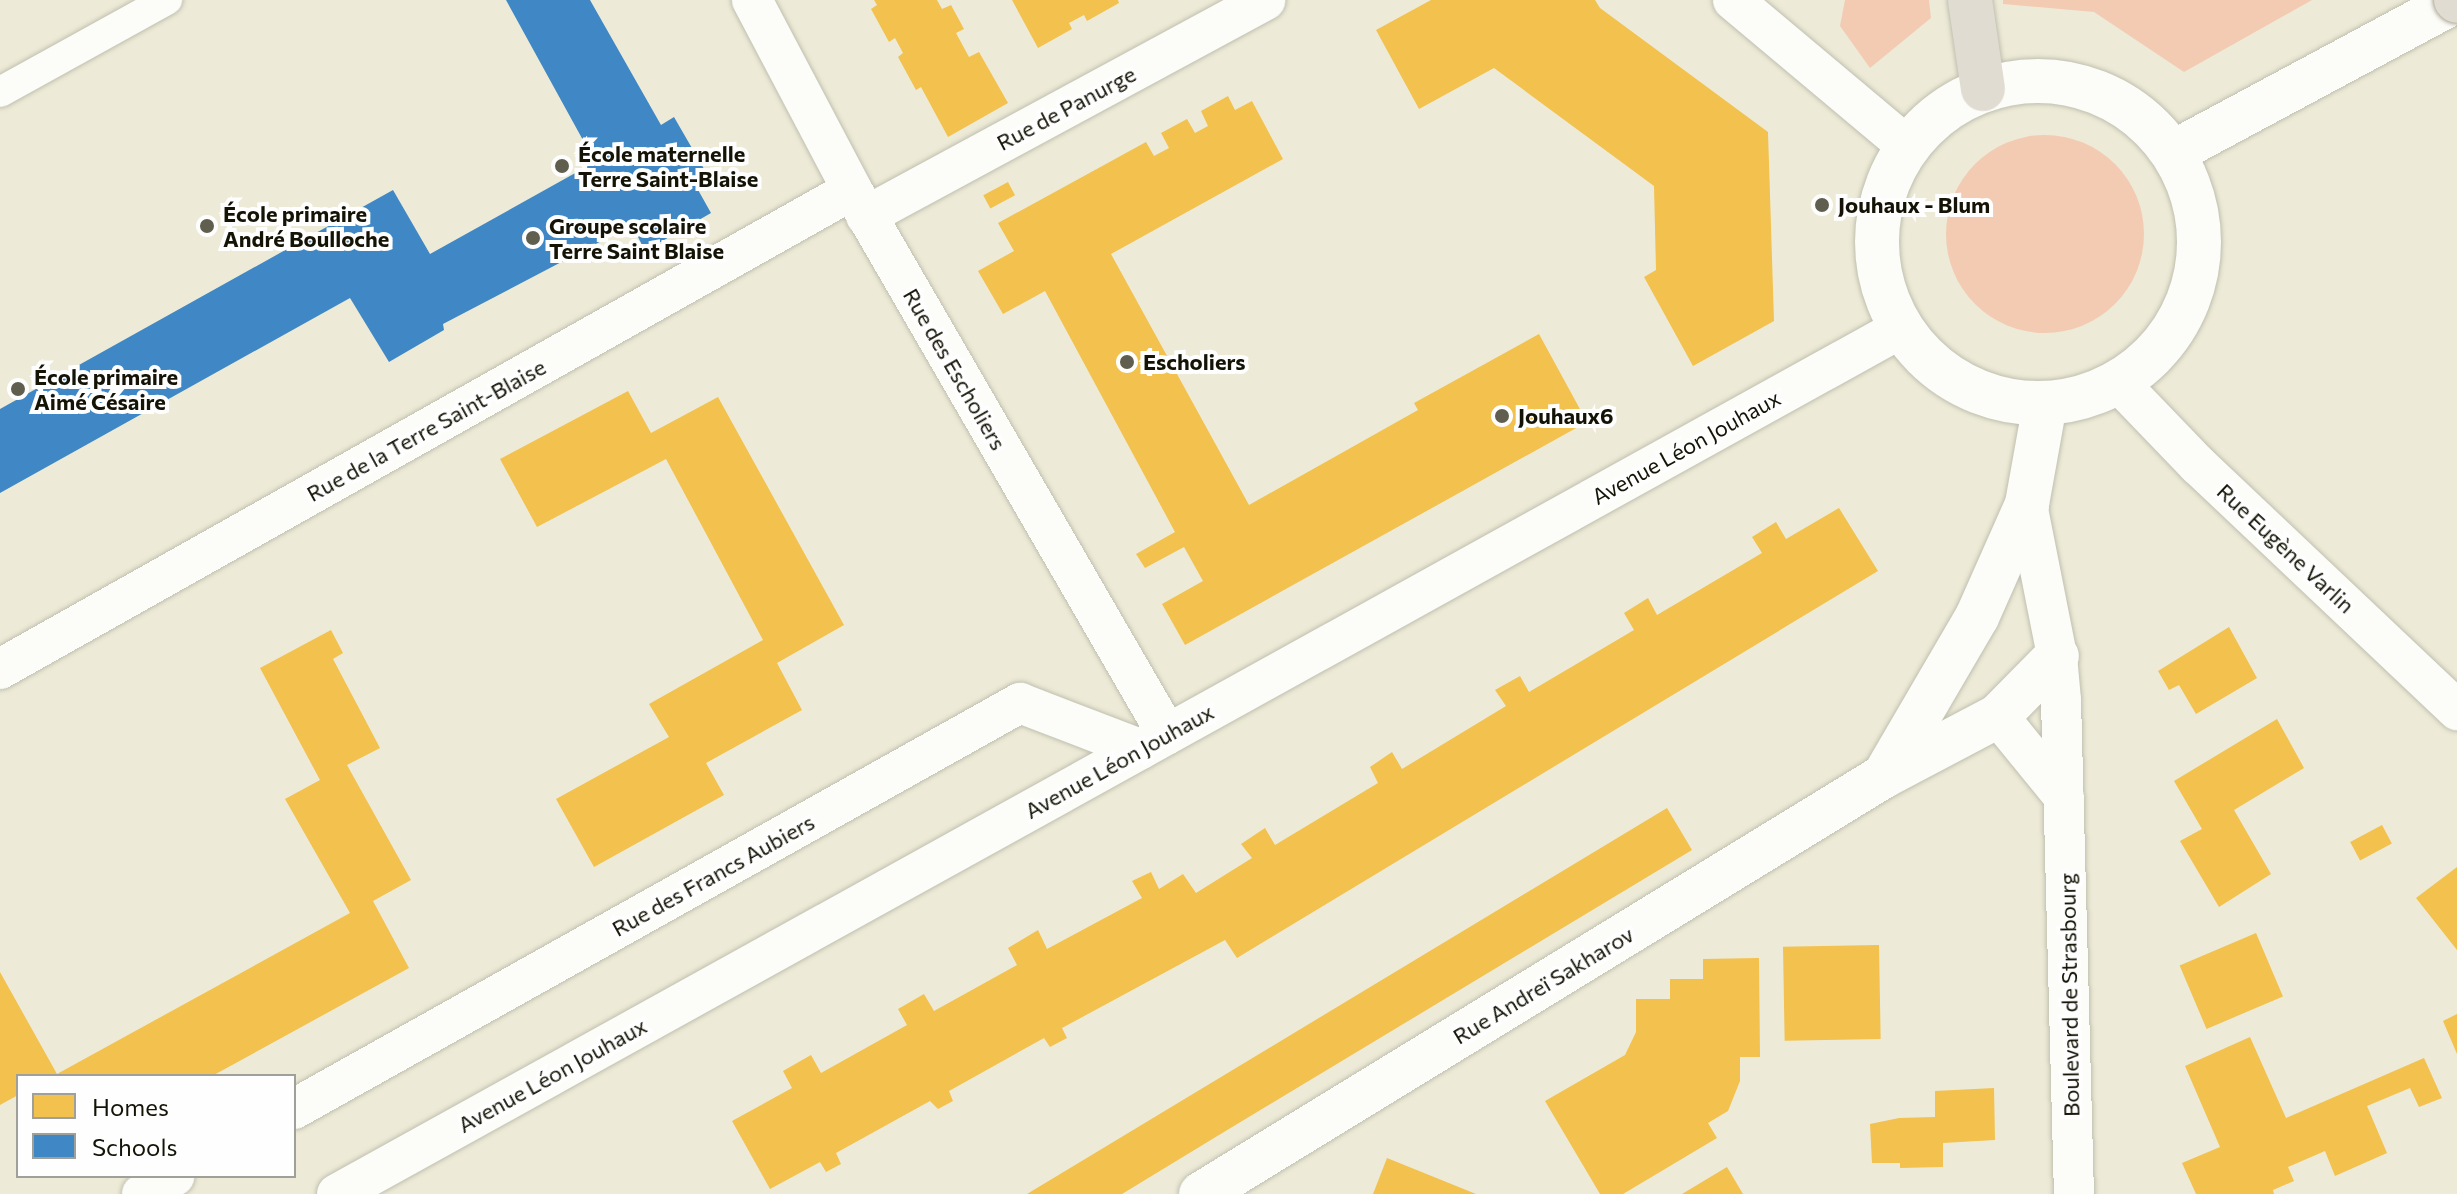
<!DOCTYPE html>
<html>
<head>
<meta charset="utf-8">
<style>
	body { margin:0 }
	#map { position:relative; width:2457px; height:1194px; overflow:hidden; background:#edebd7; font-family:Commissioner,sans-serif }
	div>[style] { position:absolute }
	.green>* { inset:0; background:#f3cbb3 }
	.round { border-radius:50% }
	.homes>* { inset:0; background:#f2c14e; transform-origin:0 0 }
	.schools>* { inset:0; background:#3f88c5 }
	.roads { filter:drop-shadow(0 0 2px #c0bfaf) drop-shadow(0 0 2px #c0bfaf) }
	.pedestrian>* { height:30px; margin:-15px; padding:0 15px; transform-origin:15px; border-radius:15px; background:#fcfcf9 }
	.minor>* { height:40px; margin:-20px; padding:0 20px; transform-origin:20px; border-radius:20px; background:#fcfcf9 }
	.tertiary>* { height:44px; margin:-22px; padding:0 22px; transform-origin:22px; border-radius:22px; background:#fcfcf9 }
	.tertiary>.ring { margin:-22px; padding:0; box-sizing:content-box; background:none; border:44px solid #fcfcf9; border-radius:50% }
	.motorway>* { height:44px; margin:-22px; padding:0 22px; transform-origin:22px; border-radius:22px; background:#e1dcd2 }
	.bridges { filter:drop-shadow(0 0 2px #ada695) drop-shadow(0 0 2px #ada695) }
	.motorway-bridge>* { height:44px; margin:-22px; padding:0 22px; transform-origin:22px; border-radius:22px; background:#e1dcd2 }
	.dots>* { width:22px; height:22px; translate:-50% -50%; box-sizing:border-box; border:4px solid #fefefe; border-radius:50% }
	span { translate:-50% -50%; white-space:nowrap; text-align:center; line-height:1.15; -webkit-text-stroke:8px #fefefe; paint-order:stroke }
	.street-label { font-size:22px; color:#141306 }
	.poi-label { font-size:22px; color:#141306; font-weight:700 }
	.left { translate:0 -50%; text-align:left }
	.legend { position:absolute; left:16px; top:1074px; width:280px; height:104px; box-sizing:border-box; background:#fefefe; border:2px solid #a0a09b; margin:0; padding:10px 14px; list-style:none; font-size:24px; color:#141306 }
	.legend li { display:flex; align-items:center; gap:16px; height:40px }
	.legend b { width:40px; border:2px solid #a0a09b }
</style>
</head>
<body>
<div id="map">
	<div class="green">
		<div style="clip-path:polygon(1845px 0,1929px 0,1931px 18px,1870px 68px,1840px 26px)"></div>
		<div style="clip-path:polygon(2003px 0,2312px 0,2184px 72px,2094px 12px,2003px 4px)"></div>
		<div class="round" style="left:1946px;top:135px;width:198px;height:198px"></div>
	</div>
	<div class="homes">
		<div style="clip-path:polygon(874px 0,937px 0,942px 9px,951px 5px,964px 29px,956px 33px,969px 57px,979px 52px,1008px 103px,948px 137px,921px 87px,916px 90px,898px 57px,903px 53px,895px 38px,889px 42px,871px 9px,877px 5px)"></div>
		<div style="clip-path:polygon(1012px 0,1118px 0,1119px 3px,1087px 21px,1084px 15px,1069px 23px,1072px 29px,1038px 48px)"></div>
		<div style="clip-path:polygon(1431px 0,1595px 0,1600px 8px,1768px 132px,1774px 321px,1693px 366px,1644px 277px,1656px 270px,1654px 186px,1494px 68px,1419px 109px,1376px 30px)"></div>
		<div style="clip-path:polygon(1228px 96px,1235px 110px,1252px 101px,1283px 159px,1111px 254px,1249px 505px,1418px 410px,1414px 403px,1539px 334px,1587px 422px,1185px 645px,1162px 604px,1203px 581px,1184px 547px,1145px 568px,1136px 554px,1175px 532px,1045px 291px,1003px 314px,978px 271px,1014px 251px,998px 223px,1146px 142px,1154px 156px,1169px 148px,1161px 133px,1187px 119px,1195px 133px,1208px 126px,1201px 111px)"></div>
		<div style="left:1008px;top:182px;width:15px;height:28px;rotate:62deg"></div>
		<div style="clip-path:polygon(628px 391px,651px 433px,718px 397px,844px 625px,777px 663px,802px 710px,706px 763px,724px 795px,594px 867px,556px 799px,669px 737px,649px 704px,763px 640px,666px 459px,537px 527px,500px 459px)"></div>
		<div style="clip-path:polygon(1839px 508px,1878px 571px,1237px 958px,1225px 940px,1062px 1028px,1067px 1038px,1050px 1047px,1044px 1038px,949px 1091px,953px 1101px,938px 1109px,930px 1101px,836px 1153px,841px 1164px,826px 1172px,820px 1162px,770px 1189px,732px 1121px,792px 1088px,783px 1071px,811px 1055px,821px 1073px,907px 1025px,898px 1009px,924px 994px,934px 1011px,1017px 965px,1008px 948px,1038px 930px,1047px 949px,1142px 898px,1132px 881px,1151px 872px,1159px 889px,1183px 874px,1196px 893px,1252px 858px,1241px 844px,1265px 828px,1275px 845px,1378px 783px,1370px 767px,1392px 752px,1402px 769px,1506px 706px,1495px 690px,1520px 676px,1529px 692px,1634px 630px,1624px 613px,1648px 598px,1657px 615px,1762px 553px,1752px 537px,1776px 522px,1786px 539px)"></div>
		<div style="clip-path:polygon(2229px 627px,2257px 678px,2196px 714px,2179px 685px,2169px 690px,2158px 671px)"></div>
		<div style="clip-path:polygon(331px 630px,343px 653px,333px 659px,380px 748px,347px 765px,411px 880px,373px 901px,409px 968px,212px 1076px,18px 1076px,18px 1095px,0 1105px,0 972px,57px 1074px,350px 913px,285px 799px,320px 780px,260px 668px)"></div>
		<div style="clip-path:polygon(2277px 719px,2304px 768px,2234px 810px,2271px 874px,2219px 907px,2180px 841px,2202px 829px,2174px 781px)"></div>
		<div style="clip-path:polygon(1667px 808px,1692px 850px,1219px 1135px,1122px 1194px,1027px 1194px)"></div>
		<div style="left:2382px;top:825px;width:21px;height:36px;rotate:62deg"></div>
		<div style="clip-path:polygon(2457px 867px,2457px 950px,2416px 898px)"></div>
		<div style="left:2256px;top:933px;width:69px;height:83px;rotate:67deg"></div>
		<div style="left:1879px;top:945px;width:94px;height:96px;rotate:89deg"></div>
		<div style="clip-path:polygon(1759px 958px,1760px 1057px,1740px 1057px,1740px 1081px,1728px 1111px,1708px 1123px,1717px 1138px,1623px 1194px,1600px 1194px,1545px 1101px,1625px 1055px,1636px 1032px,1636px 999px,1670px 999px,1670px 979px,1703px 979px,1703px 959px)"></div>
		<div style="clip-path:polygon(2457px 1014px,2457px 1054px,2443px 1021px)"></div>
		<div style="clip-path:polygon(2250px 1037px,2286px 1118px,2424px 1058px,2442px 1098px,2419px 1107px,2410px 1088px,2367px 1106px,2387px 1153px,2335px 1176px,2325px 1151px,2288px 1167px,2294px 1181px,2273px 1190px,2274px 1194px,2196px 1194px,2182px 1163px,2220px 1147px,2185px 1066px)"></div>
		<div style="clip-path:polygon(1994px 1088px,1995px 1140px,1943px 1143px,1943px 1167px,1900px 1168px,1900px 1163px,1872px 1163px,1870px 1124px,1899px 1118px,1935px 1117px,1935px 1091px)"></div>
		<div style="clip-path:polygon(1387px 1158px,1476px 1194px,1373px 1194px)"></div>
		<div style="clip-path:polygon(1727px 1167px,1743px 1194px,1682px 1194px)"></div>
	</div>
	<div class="schools">
		<div style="clip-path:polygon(506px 0,590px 0,661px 125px,674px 117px,711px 181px,697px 188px,711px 213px,645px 251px,632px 225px,443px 324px,444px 330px,389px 362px,350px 298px,0 493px,0 409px,393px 190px,430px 254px,595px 162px)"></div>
	</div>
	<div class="roads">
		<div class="pedestrian">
			<div style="left:0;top:92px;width:191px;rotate:-28.9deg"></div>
		</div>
		<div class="minor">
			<div style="left:752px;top:0;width:215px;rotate:62.2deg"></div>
			<div style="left:852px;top:190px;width:629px;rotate:59.93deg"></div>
			<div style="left:1733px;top:0;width:227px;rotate:40deg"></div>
			<div style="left:866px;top:216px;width:454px;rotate:-28.4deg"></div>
			<div style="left:2119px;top:383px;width:114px;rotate:46.1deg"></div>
			<div style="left:2198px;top:465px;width:357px;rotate:43.4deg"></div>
			<div style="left:2027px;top:504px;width:155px;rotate:78.8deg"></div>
			<div style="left:2057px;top:656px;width:44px;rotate:84.8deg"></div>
			<div style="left:2061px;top:700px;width:494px;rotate:88.5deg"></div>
			<div style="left:0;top:669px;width:977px;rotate:-29.34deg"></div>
			<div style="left:1998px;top:716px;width:104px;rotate:50.8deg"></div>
			<div style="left:294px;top:1109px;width:832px;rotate:-29.22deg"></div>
			<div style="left:1020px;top:703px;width:129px;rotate:21deg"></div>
			<div style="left:142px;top:1194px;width:37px;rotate:-29deg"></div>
			<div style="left:337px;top:1194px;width:1788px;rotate:-28.97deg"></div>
		</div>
		<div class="tertiary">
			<div class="ring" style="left:1877px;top:81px;width:278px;height:278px"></div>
			<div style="left:2174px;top:152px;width:321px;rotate:-28.2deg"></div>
			<div style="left:1884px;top:776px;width:184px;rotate:-59.7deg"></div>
			<div style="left:1977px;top:617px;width:124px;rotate:-66.1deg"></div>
			<div style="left:2027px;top:504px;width:102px;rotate:-79.8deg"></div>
			<div style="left:1201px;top:1194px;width:801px;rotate:-31.47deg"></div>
			<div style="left:1884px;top:776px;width:129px;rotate:-27.8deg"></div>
			<div style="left:1998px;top:716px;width:84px;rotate:-45.5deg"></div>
		</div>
		<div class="motorway">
			<div style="left:1970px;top:0;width:90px;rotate:81.7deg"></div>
		</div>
	</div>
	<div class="bridges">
		<div class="motorway-bridge">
			<div style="left:2456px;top:0;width:1px;rotate:45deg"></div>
		</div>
	</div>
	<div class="dots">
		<div style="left:562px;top:166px;background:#605f4f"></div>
		<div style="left:1822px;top:205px;background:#605f4f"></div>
		<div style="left:207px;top:226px;background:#605f4f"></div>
		<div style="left:533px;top:238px;background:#605f4f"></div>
		<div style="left:1127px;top:362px;background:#605f4f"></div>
		<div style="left:18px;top:389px;background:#605f4f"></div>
		<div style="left:1502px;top:416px;background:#605f4f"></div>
	</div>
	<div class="street-label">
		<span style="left:1066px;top:108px;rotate:-28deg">Rue de Panurge</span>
		<span style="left:955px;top:369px;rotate:60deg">Rue des Escholiers</span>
		<span style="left:426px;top:430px;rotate:-29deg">Rue de la Terre Saint-Blaise</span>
		<span style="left:1686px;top:447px;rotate:-29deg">Avenue Léon Jouhaux</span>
		<span style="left:2286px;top:548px;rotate:43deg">Rue Eugène Varlin</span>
		<span style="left:1119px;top:761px;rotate:-29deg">Avenue Léon Jouhaux</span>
		<span style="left:713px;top:875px;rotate:-29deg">Rue des Francs Aubiers</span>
		<span style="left:1543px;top:985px;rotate:-31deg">Rue Andreï Sakharov</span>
		<span style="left:2069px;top:995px;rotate:-91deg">Boulevard de Strasbourg</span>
		<span style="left:552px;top:1075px;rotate:-29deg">Avenue Léon Jouhaux</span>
	</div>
	<div class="poi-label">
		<span class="left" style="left:578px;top:166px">École maternelle<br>Terre Saint-Blaise</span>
		<span class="left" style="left:1838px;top:205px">Jouhaux - Blum</span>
		<span class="left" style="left:223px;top:226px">École primaire<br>André Boulloche</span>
		<span class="left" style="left:549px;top:238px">Groupe scolaire<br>Terre Saint Blaise</span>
		<span class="left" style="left:1143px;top:362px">Escholiers</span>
		<span class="left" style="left:34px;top:389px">École primaire<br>Aimé Césaire</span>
		<span class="left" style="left:1518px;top:416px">Jouhaux6</span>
	</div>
	<ul class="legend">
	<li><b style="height:22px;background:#f2c14e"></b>Homes</li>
	<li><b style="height:22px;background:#3f88c5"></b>Schools</li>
	</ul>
</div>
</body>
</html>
